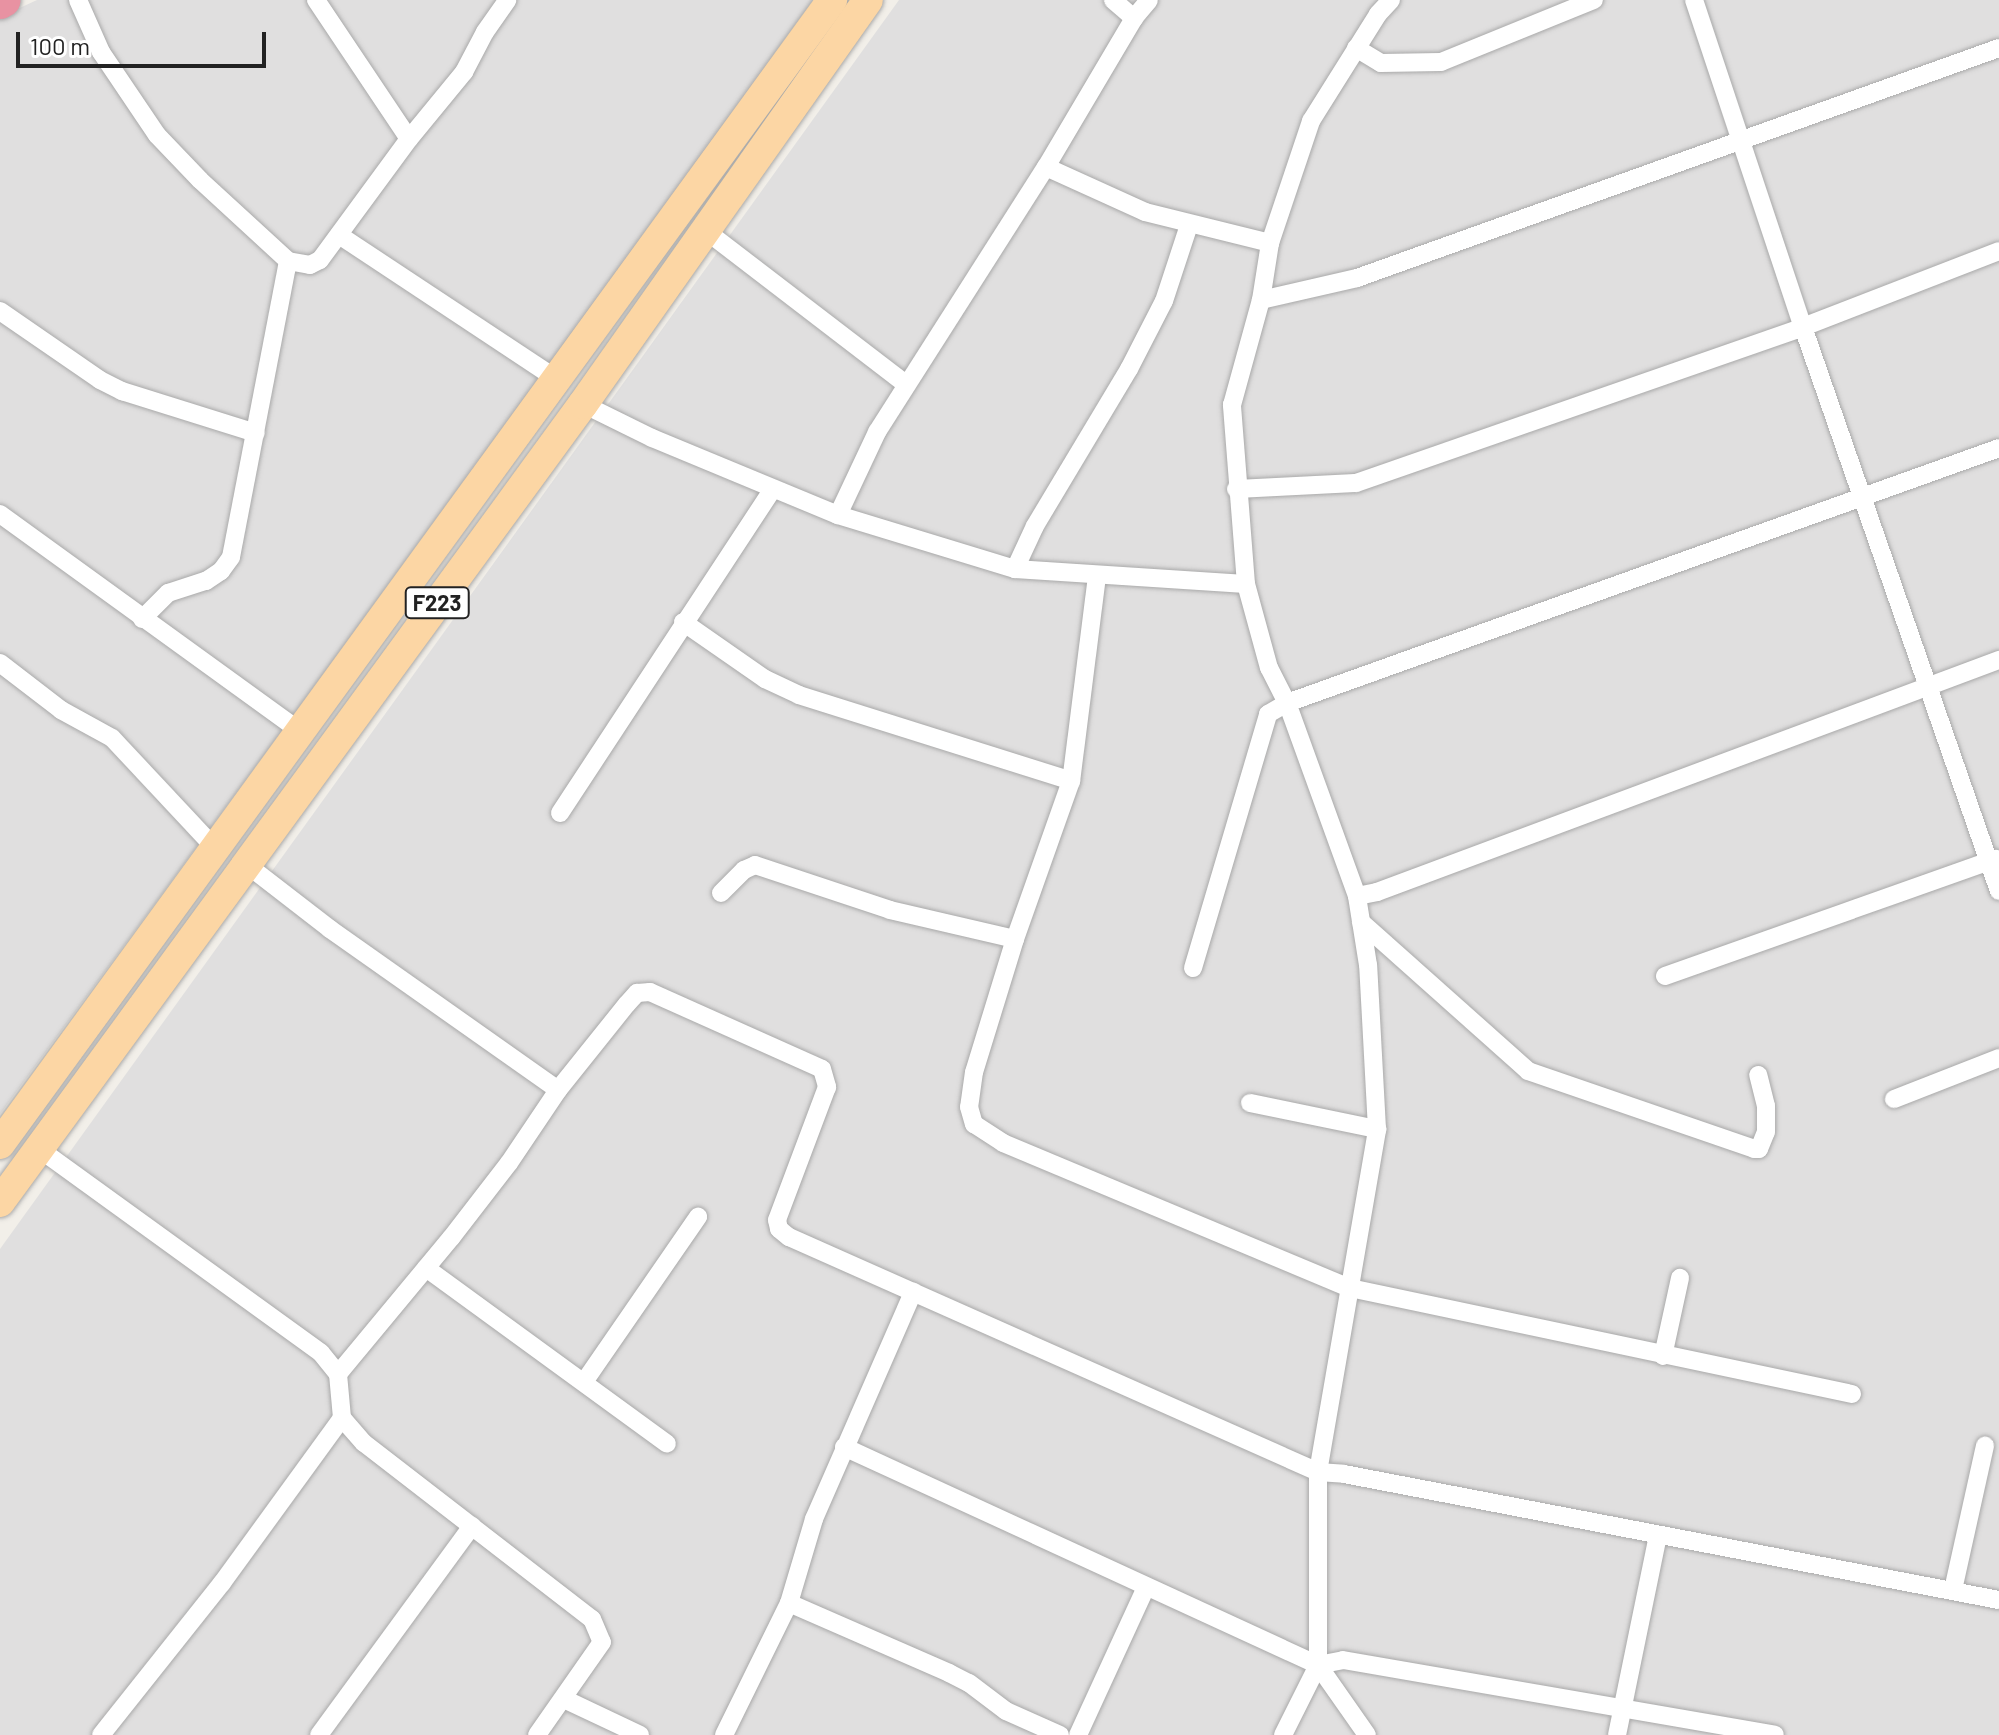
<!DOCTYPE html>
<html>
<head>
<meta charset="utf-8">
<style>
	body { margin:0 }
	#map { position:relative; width:1999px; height:1735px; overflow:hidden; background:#f2efe9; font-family:Barlow,sans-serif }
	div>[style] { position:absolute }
	.residential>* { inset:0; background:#e0dfdf }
	.roads { filter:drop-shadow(0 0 2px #a9a9a9) drop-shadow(0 0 2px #a9a9a9) }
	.street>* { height:18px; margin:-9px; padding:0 9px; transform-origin:9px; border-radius:9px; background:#fff }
	.primary>* { height:30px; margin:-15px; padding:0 15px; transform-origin:15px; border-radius:15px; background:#fcd6a4 }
	.highway>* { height:34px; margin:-17px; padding:0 17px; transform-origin:17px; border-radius:17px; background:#e892a2 }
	span { translate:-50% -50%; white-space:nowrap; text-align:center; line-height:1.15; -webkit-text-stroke:8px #fff; paint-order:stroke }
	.shield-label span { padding:2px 6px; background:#fff; border:2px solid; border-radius:6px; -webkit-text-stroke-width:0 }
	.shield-label { font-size:22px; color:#222; font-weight:700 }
	.scale { position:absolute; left:16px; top:32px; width:250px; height:36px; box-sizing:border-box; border:4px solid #222; border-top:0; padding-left:10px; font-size:24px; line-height:28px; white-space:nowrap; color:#222; -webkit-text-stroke:6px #fff; paint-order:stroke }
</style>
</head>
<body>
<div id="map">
	<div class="residential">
		<div style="clip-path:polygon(37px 0,813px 0,599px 300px,0 1114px,0 17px)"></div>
		<div style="clip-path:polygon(899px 0,1999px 0,1999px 1735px,0 1735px,0 1249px)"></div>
	</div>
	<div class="roads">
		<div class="street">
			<div style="left:78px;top:0;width:57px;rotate:66.1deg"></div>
			<div style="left:101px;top:52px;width:100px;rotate:56deg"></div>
			<div style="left:157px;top:135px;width:62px;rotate:46.3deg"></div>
			<div style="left:200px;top:180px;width:120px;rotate:42.6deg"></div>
			<div style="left:288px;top:261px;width:22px;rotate:10deg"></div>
			<div style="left:310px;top:265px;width:11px;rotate:-27deg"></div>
			<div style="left:320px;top:260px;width:150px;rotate:-53.7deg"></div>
			<div style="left:409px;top:139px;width:87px;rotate:-50.6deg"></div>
			<div style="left:464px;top:72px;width:45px;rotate:-62.3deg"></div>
			<div style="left:485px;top:32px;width:39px;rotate:-55deg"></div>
			<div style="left:316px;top:0;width:167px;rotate:56.2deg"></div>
			<div style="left:1113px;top:0;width:28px;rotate:41deg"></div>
			<div style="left:1694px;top:0;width:345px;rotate:71.6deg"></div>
			<div style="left:1803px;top:327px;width:597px;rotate:70.84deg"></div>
			<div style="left:1356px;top:48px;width:29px;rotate:31deg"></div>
			<div style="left:1381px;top:63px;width:60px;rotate:-1deg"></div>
			<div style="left:1441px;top:62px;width:165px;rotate:-22.1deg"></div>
			<div style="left:1046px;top:167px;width:109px;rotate:24.4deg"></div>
			<div style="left:1145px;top:212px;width:129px;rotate:13.9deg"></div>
			<div style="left:705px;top:230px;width:253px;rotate:37.5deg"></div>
			<div style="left:339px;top:235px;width:263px;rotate:33.5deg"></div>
			<div style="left:1261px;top:300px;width:98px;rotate:-12.9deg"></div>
			<div style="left:1357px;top:278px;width:682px;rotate:-19.71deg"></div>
			<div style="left:0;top:311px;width:121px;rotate:34.6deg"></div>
			<div style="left:100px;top:380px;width:25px;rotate:27deg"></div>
			<div style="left:122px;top:391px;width:140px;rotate:17.4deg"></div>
			<div style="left:583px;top:404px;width:77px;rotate:26.2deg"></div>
			<div style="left:652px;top:438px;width:201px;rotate:22.5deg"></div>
			<div style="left:838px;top:515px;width:185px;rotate:17deg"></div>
			<div style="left:1015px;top:569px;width:231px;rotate:3.7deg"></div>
			<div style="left:1236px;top:489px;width:120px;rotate:-2.9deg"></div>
			<div style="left:1356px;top:483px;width:473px;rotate:-19.2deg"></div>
			<div style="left:1803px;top:327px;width:210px;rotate:-21.2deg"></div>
			<div style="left:0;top:514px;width:370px;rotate:35.9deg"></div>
			<div style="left:838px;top:515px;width:92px;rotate:-64.8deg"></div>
			<div style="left:877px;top:432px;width:314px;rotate:-57.5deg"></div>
			<div style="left:1046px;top:167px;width:173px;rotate:-59.4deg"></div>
			<div style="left:1134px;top:18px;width:23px;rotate:-50deg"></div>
			<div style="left:1015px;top:569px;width:47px;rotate:-65.1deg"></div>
			<div style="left:1035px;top:526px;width:183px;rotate:-59.1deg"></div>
			<div style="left:1129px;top:369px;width:76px;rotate:-62.8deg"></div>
			<div style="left:1164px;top:301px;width:80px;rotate:-71.8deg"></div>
			<div style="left:1097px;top:576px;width:207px;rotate:97.2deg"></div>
			<div style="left:1071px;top:781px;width:168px;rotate:109.5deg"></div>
			<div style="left:1015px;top:939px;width:139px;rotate:107.1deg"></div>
			<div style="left:974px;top:1072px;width:35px;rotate:98deg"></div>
			<div style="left:969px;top:1107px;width:18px;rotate:74deg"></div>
			<div style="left:974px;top:1124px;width:35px;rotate:33deg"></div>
			<div style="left:1003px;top:1143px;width:376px;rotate:22.7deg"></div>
			<div style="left:1350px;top:1288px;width:513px;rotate:11.92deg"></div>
			<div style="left:142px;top:619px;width:37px;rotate:-45deg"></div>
			<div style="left:168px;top:593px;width:40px;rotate:-18deg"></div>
			<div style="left:206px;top:581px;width:18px;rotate:-34deg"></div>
			<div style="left:221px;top:571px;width:17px;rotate:-54deg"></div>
			<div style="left:231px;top:557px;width:301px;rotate:-79.1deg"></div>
			<div style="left:683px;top:622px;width:100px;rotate:34.8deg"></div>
			<div style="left:765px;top:679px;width:38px;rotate:25deg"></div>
			<div style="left:799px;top:695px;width:285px;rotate:17.5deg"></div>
			<div style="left:0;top:663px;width:77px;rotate:37.6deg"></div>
			<div style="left:61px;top:710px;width:58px;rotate:28.8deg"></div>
			<div style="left:112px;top:738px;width:149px;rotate:46.9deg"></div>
			<div style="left:560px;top:813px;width:386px;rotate:-56.7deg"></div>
			<div style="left:246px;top:864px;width:106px;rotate:37.7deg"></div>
			<div style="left:330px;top:929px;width:279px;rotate:35.2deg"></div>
			<div style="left:721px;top:893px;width:33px;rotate:-45deg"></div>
			<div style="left:744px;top:870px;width:12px;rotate:-24deg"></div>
			<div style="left:755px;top:865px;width:142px;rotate:18.4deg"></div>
			<div style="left:890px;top:910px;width:128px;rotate:13.1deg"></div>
			<div style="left:1357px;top:896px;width:20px;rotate:-11deg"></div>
			<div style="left:1377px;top:892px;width:664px;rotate:-20.46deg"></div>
			<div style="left:1361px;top:922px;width:224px;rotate:41.7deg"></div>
			<div style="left:1528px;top:1071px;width:239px;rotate:19deg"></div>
			<div style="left:1754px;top:1149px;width:5px"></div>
			<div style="left:1759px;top:1149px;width:18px;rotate:-68deg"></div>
			<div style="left:1766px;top:1132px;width:26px;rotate:-90deg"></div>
			<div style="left:1766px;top:1106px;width:32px;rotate:-104deg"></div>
			<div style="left:1193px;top:968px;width:265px;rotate:-73.5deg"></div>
			<div style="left:1268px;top:714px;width:22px;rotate:-30deg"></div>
			<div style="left:1287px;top:703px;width:756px;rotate:-19.7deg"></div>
			<div style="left:1665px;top:976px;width:351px;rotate:-19.5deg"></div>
			<div style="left:1894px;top:1099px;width:113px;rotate:-21.3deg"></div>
			<div style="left:1250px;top:1103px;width:130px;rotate:11.6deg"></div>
			<div style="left:38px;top:1148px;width:349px;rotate:35.9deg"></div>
			<div style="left:321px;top:1353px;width:27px;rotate:51deg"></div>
			<div style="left:338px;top:1374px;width:44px;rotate:84.8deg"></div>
			<div style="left:342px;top:1418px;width:33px;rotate:49deg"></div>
			<div style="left:364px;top:1443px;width:288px;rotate:37.7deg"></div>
			<div style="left:592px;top:1619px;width:25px;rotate:67deg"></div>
			<div style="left:602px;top:1642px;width:113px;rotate:125deg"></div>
			<div style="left:426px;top:1268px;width:298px;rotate:36.1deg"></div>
			<div style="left:1663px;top:1356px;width:80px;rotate:-77.7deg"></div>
			<div style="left:338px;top:1374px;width:177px;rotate:-50.3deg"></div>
			<div style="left:451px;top:1238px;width:95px;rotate:-52.3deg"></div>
			<div style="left:509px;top:1163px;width:88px;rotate:-56.1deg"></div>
			<div style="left:558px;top:1090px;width:110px;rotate:-51.3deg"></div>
			<div style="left:627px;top:1004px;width:15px;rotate:-48deg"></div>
			<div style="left:637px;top:993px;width:13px;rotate:-4deg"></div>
			<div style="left:650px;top:992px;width:188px;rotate:24.1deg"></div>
			<div style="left:822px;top:1069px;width:19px;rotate:74deg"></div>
			<div style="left:827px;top:1087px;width:142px;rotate:110.6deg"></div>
			<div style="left:777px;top:1220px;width:9px;rotate:77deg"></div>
			<div style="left:779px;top:1229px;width:13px;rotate:39deg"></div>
			<div style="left:789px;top:1237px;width:579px;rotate:23.95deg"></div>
			<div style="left:1318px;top:1472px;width:26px;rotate:4deg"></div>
			<div style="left:1344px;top:1474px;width:667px;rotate:10.89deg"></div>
			<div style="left:584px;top:1382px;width:201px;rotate:-55.4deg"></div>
			<div style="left:844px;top:1447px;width:522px;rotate:24.7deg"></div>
			<div style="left:1318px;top:1665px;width:85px;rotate:55deg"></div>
			<div style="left:1953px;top:1590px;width:148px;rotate:-77.5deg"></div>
			<div style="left:789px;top:1603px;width:175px;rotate:23.6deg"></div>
			<div style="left:949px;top:1673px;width:22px;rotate:27deg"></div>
			<div style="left:969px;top:1683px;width:46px;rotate:37.1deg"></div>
			<div style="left:1006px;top:1711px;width:59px;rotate:24deg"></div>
			<div style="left:1318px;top:1665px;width:25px;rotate:-11deg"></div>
			<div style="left:1343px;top:1660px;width:438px;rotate:9.8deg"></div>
			<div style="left:564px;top:1699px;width:84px;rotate:25.3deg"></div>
			<div style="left:101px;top:1735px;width:194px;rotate:-51.5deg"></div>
			<div style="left:222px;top:1583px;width:204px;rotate:-54deg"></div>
			<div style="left:319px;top:1735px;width:259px;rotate:-53.8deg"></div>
			<div style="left:724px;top:1735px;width:147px;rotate:-63.8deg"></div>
			<div style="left:789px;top:1603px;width:88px;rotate:-73.4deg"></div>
			<div style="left:814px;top:1519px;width:248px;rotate:-66.4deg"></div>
			<div style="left:1078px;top:1735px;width:163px;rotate:-65.3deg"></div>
			<div style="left:1283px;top:1735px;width:78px;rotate:-63.4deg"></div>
			<div style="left:1318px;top:1665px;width:193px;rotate:-90deg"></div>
			<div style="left:1318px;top:1472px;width:348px;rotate:-80.2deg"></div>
			<div style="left:1377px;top:1129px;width:164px;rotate:-93.1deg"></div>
			<div style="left:1368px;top:965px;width:70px;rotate:-99.1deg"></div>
			<div style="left:1357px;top:896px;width:205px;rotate:-109.9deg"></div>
			<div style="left:1287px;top:703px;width:39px;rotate:-117deg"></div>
			<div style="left:1269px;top:668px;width:87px;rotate:-105.3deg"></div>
			<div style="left:1246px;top:584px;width:180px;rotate:-94.5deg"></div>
			<div style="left:1232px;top:405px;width:109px;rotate:-74.6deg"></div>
			<div style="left:1261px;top:300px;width:58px;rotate:-81deg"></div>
			<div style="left:1270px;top:243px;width:129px;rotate:-71.4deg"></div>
			<div style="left:1311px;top:121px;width:126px;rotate:-57.9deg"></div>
			<div style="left:1378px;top:14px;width:19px;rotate:-47deg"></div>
			<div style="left:1617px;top:1735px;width:204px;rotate:-78.4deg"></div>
		</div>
		<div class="primary">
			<div style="left:0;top:1144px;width:1415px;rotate:-53.97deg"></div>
			<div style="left:0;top:1202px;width:988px;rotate:-53.85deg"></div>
			<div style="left:583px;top:404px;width:494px;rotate:-54.8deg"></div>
		</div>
		<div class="highway">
			<div style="left:0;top:2px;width:4px;rotate:-27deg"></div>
		</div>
	</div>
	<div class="shield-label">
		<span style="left:437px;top:603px">F223</span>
	</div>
	<div class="scale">100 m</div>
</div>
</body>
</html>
